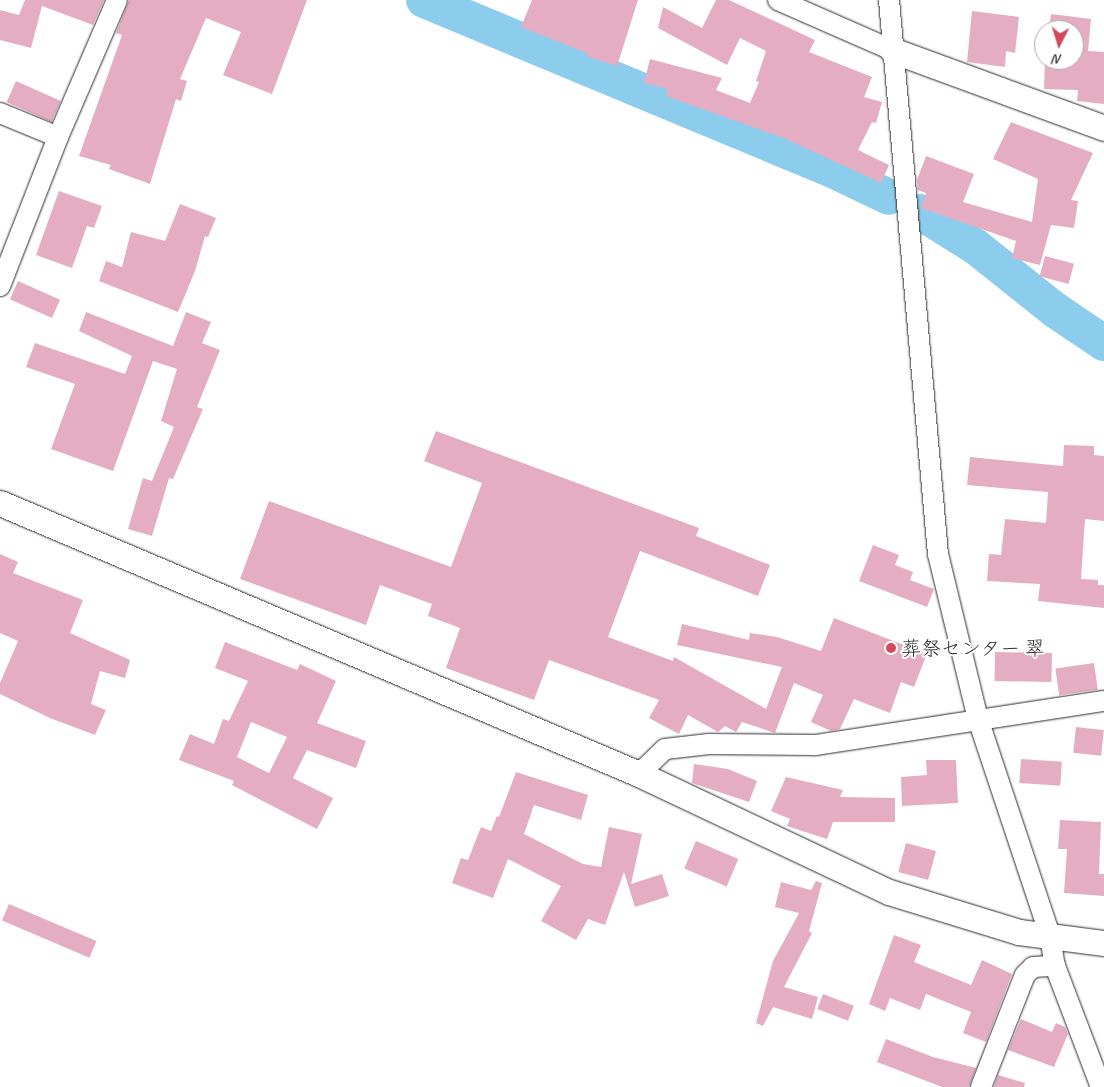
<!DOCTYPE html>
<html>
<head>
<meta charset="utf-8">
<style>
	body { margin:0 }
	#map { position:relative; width:1104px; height:1087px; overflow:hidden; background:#fff; font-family:Caveat,"Klee One",sans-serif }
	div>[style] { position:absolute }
	.river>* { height:36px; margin:-18px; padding:0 18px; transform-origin:18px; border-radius:18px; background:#8ccded }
	.building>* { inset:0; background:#e4adc1; transform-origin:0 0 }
	.roads { filter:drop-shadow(0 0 1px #2b2b2b) drop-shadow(0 0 1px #2b2b2b) }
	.minor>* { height:20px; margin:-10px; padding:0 10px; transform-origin:10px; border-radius:10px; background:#fff }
	.tertiary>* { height:25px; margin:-12.5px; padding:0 12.5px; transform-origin:12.5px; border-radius:12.5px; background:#fff }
	.dots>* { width:14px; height:14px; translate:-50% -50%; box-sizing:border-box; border:2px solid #fff; border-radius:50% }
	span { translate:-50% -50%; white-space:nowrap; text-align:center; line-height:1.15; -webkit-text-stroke:4px #fff; paint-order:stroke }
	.poi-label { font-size:20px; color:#2b2b2b }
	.left { translate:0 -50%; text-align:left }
	.north { position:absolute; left:1034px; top:20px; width:50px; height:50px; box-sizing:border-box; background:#fff; border:1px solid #aaa; border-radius:50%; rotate:185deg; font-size:14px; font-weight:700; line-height:20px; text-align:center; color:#2b2b2b }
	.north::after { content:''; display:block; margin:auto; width:18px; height:22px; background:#d1495b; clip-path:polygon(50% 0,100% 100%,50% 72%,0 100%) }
</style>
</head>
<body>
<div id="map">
	<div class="river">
		<div style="left:424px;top:0;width:450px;rotate:22.6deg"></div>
		<div style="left:839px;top:173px;width:55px;rotate:25.6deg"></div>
		<div style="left:920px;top:212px;width:66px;rotate:32deg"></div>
		<div style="left:976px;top:247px;width:101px;rotate:38.6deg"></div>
		<div style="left:1055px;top:310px;width:59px;rotate:34deg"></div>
	</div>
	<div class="building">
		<div style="clip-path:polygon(25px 0,104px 0,93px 25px,42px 6px,31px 48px,0 40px,0 10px,19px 15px)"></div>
		<div style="clip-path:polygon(129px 0,307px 0,272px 94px,223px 75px,241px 32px,206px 18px,180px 79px,187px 81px,181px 101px,176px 99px,150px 184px,109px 169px,111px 165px,79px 156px,122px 35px,116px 33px)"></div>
		<div style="clip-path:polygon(532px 0,638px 0,617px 66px,586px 56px,587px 53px,521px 27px)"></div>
		<div style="clip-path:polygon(716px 0,729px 0,815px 40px,809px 52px,872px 77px,864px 97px,882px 102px,876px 123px,872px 122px,858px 150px,889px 165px,881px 183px,786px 139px,666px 96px,668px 89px,644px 83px,650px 59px,722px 78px,716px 90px,750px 103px,759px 82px,756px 81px,766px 51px,740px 38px,727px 65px,658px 28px,663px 7px,702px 28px)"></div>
		<div style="clip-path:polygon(972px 11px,1019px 17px,1015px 53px,1006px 51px,1005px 67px,967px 62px)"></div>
		<div style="clip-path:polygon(1051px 14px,1091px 19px,1088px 51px,1104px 52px,1104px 104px,1077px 101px,1078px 90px,1044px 89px,1045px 60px,1074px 60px,1074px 30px,1049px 30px)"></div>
		<div style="left:16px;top:81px;width:49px;height:23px;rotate:24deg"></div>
		<div style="clip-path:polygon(1011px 122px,1093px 153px,1071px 200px,1078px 201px,1074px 228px,1051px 225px,1040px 265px,1012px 258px,1016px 241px,921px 208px,926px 193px,918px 190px,917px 180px,926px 156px,974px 174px,963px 202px,1032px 222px,1038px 179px,993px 159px)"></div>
		<div style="clip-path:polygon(59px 191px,102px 206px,94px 228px,87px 226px,72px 268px,36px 255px)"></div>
		<div style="clip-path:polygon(180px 204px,216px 218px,208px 237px,205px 236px,195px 271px,178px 312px,99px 281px,106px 261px,122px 267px,131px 232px,165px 241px)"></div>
		<div style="left:1045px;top:256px;width:30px;height:21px;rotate:15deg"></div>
		<div style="left:18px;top:281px;width:46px;height:20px;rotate:24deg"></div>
		<div style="clip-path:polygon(86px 312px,173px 346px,186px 312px,211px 322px,202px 343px,220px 350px,197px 407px,203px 409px,173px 479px,169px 478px,152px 536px,128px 529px,143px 478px,152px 481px,174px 427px,161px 421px,177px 369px,153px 361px,113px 471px,51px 449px,75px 384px,26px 367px,35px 343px,125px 374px,132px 356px,79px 331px)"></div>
		<div style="clip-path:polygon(436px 431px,699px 528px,696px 536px,770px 565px,758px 596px,640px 551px,608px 637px,673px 661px,674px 657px,766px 709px,782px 667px,677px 645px,682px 624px,749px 640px,750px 633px,777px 637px,821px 651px,834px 618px,927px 654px,914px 687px,901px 682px,890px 713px,854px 699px,840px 729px,831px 731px,811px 722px,823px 695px,794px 683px,775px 733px,742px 722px,736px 732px,725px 726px,718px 732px,688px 715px,679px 734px,649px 718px,659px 700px,549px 660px,534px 700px,446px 668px,460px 628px,428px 616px,432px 604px,380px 585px,366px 625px,240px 579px,269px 501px,451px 567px,482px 483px,424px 461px)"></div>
		<div style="clip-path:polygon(1064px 445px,1094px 446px,1094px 455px,1104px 456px,1104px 521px,1085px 519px,1081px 579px,1098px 580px,1098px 585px,1104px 585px,1104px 608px,1038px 601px,1040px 584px,987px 581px,989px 554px,1001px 555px,1005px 519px,1046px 523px,1048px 492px,967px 485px,970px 457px,1063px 466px)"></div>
		<div style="clip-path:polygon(873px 545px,899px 555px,895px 565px,913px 572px,910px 580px,934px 589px,927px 607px,859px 581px)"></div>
		<div style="clip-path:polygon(0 554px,18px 562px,13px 573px,83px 600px,70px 633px,130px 660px,125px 678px,100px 671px,91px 704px,106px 710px,95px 735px,50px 718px,0 694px,0 683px,18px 641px,0 633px)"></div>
		<div style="clip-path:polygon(evenodd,225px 642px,297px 670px,300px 664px,336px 681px,317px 723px,366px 741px,356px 768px,307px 750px,293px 778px,333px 798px,317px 829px,232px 785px,234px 781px,179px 760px,190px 734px,214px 744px,223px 719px,229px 721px,248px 681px,215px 668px,225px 642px,251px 722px,287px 737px,269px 773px,237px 757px,251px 722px)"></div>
		<div style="left:995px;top:652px;width:57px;height:29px;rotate:1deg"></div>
		<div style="left:1094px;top:663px;width:27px;height:39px;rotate:82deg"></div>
		<div style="left:1076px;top:727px;width:28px;height:26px;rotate:6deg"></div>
		<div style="left:1021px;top:759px;width:41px;height:24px;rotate:4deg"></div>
		<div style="clip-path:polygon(926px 760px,956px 760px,958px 803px,902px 806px,901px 777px,927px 775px)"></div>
		<div style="clip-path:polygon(694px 764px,728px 769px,757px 781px,749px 802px,692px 783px)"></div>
		<div style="clip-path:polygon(516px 772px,588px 795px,581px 820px,534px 805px,524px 834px,583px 864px,601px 867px,609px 827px,642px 834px,631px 884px,662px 874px,669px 896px,635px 907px,624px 872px,605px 925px,588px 919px,576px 940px,541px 921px,561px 886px,508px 859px,493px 898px,452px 883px,461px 858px,468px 860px,481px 827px,491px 831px,497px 816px,499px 817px)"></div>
		<div style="clip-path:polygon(786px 777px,843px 790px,840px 797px,895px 798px,895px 822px,833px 822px,827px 839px,787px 826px,790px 819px,771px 811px)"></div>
		<div style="clip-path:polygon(1060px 820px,1101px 822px,1099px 874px,1104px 874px,1104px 896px,1064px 893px,1067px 849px,1058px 849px)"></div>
		<div style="left:696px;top:841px;width:46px;height:30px;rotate:23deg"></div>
		<div style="left:906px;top:843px;width:31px;height:30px;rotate:15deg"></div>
		<div style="clip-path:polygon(816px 881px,822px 883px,809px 931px,812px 933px,784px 987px,818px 997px,812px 1019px,773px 1007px,763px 1026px,756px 1023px,773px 961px,799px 913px,775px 907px,781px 882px,811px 890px)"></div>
		<div style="left:9px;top:904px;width:95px;height:18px;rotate:23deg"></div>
		<div style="clip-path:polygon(894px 935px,921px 945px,914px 962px,971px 985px,982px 960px,1012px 974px,986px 1042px,963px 1033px,971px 1012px,926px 994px,920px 1010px,890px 998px,885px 1011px,869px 1004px)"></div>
		<div style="left:823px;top:994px;width:33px;height:16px;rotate:21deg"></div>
		<div style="clip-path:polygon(1021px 1019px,1052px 1032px,1056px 1023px,1065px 1027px,1068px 1034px,1054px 1067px,1008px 1050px)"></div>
		<div style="clip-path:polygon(886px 1039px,933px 1057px,976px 1068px,969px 1087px,942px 1087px,877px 1062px)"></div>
		<div style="clip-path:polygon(998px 1075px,1025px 1083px,1024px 1087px,994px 1087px)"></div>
	</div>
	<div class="roads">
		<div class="minor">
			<div style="left:778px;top:0;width:124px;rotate:23.7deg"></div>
			<div style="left:889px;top:0;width:556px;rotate:84.95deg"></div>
			<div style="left:938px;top:554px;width:170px;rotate:76.4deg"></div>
			<div style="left:978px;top:719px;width:229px;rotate:71.6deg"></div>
			<div style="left:1050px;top:936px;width:30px;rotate:81deg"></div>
			<div style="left:1055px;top:966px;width:129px;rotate:69.2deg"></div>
			<div style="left:0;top:113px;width:63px;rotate:22.5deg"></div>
			<div style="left:0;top:286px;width:160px;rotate:-68.7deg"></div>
			<div style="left:58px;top:137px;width:149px;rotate:-66.7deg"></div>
			<div style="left:639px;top:774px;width:36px;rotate:-44deg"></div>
			<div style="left:665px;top:749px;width:44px;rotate:-6.5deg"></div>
			<div style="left:709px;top:744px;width:106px;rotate:0.5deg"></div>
			<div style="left:815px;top:745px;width:292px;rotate:-8.7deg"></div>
			<div style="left:981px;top:1087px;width:120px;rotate:-68.6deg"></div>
			<div style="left:1025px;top:975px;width:11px;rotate:-45deg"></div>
			<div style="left:1033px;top:967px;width:22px;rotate:-3deg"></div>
		</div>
		<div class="tertiary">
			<div style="left:892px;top:50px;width:226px;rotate:20.2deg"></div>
			<div style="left:0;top:503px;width:694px;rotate:22.98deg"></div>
			<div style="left:639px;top:774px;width:276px;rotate:25.3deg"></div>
			<div style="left:889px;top:892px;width:136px;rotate:17.1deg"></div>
			<div style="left:1019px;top:932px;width:86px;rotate:7.4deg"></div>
		</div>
	</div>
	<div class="dots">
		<div style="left:891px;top:648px;background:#d1495b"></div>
	</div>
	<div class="poi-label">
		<span class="left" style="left:901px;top:648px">葬祭センター 翠</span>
	</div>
	<div class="north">N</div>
</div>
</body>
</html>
